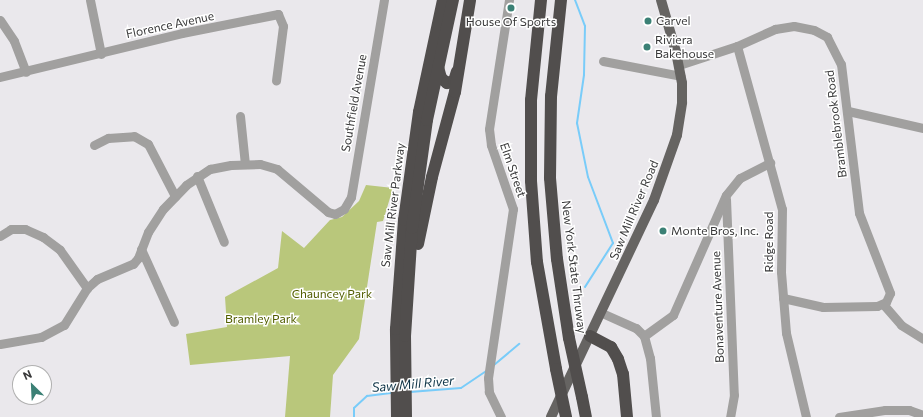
<!DOCTYPE html>
<html>
<head>
<meta charset="utf-8">
<style>
	body { margin:0 }
	#map { position:relative; width:923px; height:417px; overflow:hidden; background:#eae8ec; font-family:Commissioner,sans-serif }
	div>[style] { position:absolute }
	.green>* { inset:0; background:#b9c77b }
	.stream>* { height:2px; margin:-1px; padding:0 1px; transform-origin:1px; border-radius:1px; background:#79ccf9 }
	.minor>* { height:9px; margin:-4.5px; padding:0 4.5px; transform-origin:4.5px; border-radius:4.5px; background:#a1a09f }
	.major>* { height:10px; margin:-5px; padding:0 5px; transform-origin:5px; border-radius:5px; background:#666462 }
	.highway>* { height:12px; margin:-6px; padding:0 6px; transform-origin:6px; border-radius:6px; background:#514e4d }
	.highway-bridge>* { height:12px; margin:-6px; padding:0 6px; transform-origin:6px; border-radius:6px; background:#514e4d }
	.dots>* { width:11px; height:11px; translate:-50% -50%; box-sizing:border-box; border:2px solid #fff; border-radius:50% }
	span { translate:-50% -50%; white-space:nowrap; text-align:center; line-height:1.15; -webkit-text-stroke:3px #fff; paint-order:stroke }
	.poi-label { font-size:12px; color:#39393a }
	.left { translate:0 -50%; text-align:left }
	.street-label { font-size:12px; color:#39393a }
	.park-label { font-size:12px; color:#525d00 }
	.water-label { font-size:13px; color:#103548; font-style:italic }
	.north { position:absolute; left:12px; top:365px; width:40px; height:40px; box-sizing:border-box; background:#fff; border:1px solid #b0b0b0; border-radius:50%; rotate:336deg; font-size:11px; font-weight:700; line-height:16px; text-align:center; color:#39393a }
	.north::after { content:''; display:block; margin:auto; width:14px; height:18px; background:#3b8075; clip-path:polygon(50% 0,100% 100%,50% 72%,0 100%) }
</style>
</head>
<body>
<div id="map">
	<div class="green">
		<div style="clip-path:polygon(366px 185px,393px 188px,383px 221px,377px 222px,359px 339px,333px 375px,330px 417px,285px 417px,290px 356px,190px 365px,186px 334px,227px 327px,225px 297px,278px 268px,282px 231px,304px 248px,330px 220px,342px 217px,359px 201px)"></div>
	</div>
	<div class="stream">
		<div style="left:575px;top:0;width:28px;rotate:69deg"></div>
		<div style="left:585px;top:26px;width:49px;rotate:91.2deg"></div>
		<div style="left:584px;top:75px;width:49px;rotate:98.3deg"></div>
		<div style="left:577px;top:123px;width:55px;rotate:78.5deg"></div>
		<div style="left:588px;top:177px;width:71px;rotate:69.3deg"></div>
		<div style="left:613px;top:243px;width:52px;rotate:122.5deg"></div>
		<div style="left:494px;top:365px;width:33px;rotate:-40deg"></div>
		<div style="left:410px;top:392px;width:51px;rotate:-4.5deg"></div>
		<div style="left:461px;top:388px;width:30px;rotate:-34deg"></div>
		<div style="left:354px;top:417px;width:9px;rotate:-90deg"></div>
		<div style="left:354px;top:408px;width:18px;rotate:-43deg"></div>
		<div style="left:367px;top:396px;width:26px;rotate:-7deg"></div>
	</div>
	<div class="minor">
		<div style="left:90px;top:0;width:55px;rotate:78.5deg"></div>
		<div style="left:0;top:20px;width:25px;rotate:56deg"></div>
		<div style="left:14px;top:41px;width:33px;rotate:69deg"></div>
		<div style="left:737px;top:46px;width:169px;rotate:74.6deg"></div>
		<div style="left:782px;top:209px;width:63px;rotate:90.9deg"></div>
		<div style="left:781px;top:272px;width:61px;rotate:85.3deg"></div>
		<div style="left:786px;top:333px;width:86px;rotate:76.6deg"></div>
		<div style="left:603px;top:61px;width:79px;rotate:10.9deg"></div>
		<div style="left:679px;top:65px;width:61px;rotate:-18.1deg"></div>
		<div style="left:737px;top:46px;width:42px;rotate:-24.1deg"></div>
		<div style="left:775px;top:29px;width:19px;rotate:-9deg"></div>
		<div style="left:794px;top:26px;width:20px;rotate:11deg"></div>
		<div style="left:814px;top:30px;width:15px;rotate:28deg"></div>
		<div style="left:827px;top:37px;width:30px;rotate:63deg"></div>
		<div style="left:841px;top:64px;width:150px;rotate:83.1deg"></div>
		<div style="left:859px;top:213px;width:86px;rotate:68.8deg"></div>
		<div style="left:890px;top:293px;width:10px;rotate:114deg"></div>
		<div style="left:886px;top:302px;width:10px;rotate:156deg"></div>
		<div style="left:877px;top:306px;width:54px;rotate:178.9deg"></div>
		<div style="left:823px;top:307px;width:41px;rotate:-167.3deg"></div>
		<div style="left:0;top:77px;width:187px;rotate:-13.6deg"></div>
		<div style="left:182px;top:33px;width:98px;rotate:-11.2deg"></div>
		<div style="left:278px;top:14px;width:13px;rotate:67deg"></div>
		<div style="left:283px;top:26px;width:55px;rotate:97.3deg"></div>
		<div style="left:848px;top:111px;width:77px;rotate:12.8deg"></div>
		<div style="left:240px;top:116px;width:48px;rotate:84.1deg"></div>
		<div style="left:94px;top:145px;width:16px;rotate:-27deg"></div>
		<div style="left:108px;top:138px;width:26px;rotate:-4deg"></div>
		<div style="left:134px;top:136px;width:16px;rotate:30deg"></div>
		<div style="left:148px;top:144px;width:59px;rotate:62.6deg"></div>
		<div style="left:197px;top:176px;width:71px;rotate:67.8deg"></div>
		<div style="left:726px;top:199px;width:196px;rotate:87.7deg"></div>
		<div style="left:734px;top:395px;width:22px;rotate:100deg"></div>
		<div style="left:0;top:236px;width:13px;rotate:-32deg"></div>
		<div style="left:11px;top:229px;width:14px"></div>
		<div style="left:25px;top:229px;width:20px;rotate:24deg"></div>
		<div style="left:43px;top:237px;width:21px;rotate:37deg"></div>
		<div style="left:60px;top:250px;width:47px;rotate:54.6deg"></div>
		<div style="left:141px;top:249px;width:80px;rotate:65.7deg"></div>
		<div style="left:883px;top:304px;width:28px;rotate:49deg"></div>
		<div style="left:901px;top:325px;width:26px;rotate:32deg"></div>
		<div style="left:602px;top:313px;width:37px;rotate:24deg"></div>
		<div style="left:636px;top:328px;width:11px;rotate:45deg"></div>
		<div style="left:644px;top:336px;width:23px;rotate:75deg"></div>
		<div style="left:650px;top:358px;width:59px;rotate:84.2deg"></div>
		<div style="left:644px;top:336px;width:36px;rotate:-36deg"></div>
		<div style="left:673px;top:315px;width:131px;rotate:-66.2deg"></div>
		<div style="left:726px;top:195px;width:22px;rotate:-51deg"></div>
		<div style="left:740px;top:178px;width:34px;rotate:-27deg"></div>
		<div style="left:0;top:344px;width:42px;rotate:-9.7deg"></div>
		<div style="left:41px;top:337px;width:26px;rotate:-28deg"></div>
		<div style="left:64px;top:325px;width:44px;rotate:-58.1deg"></div>
		<div style="left:87px;top:288px;width:13px;rotate:-42deg"></div>
		<div style="left:97px;top:279px;width:39px;rotate:-23deg"></div>
		<div style="left:133px;top:264px;width:8px;rotate:-50deg"></div>
		<div style="left:138px;top:258px;width:28px;rotate:-69deg"></div>
		<div style="left:148px;top:232px;width:27px;rotate:-57deg"></div>
		<div style="left:163px;top:209px;width:33px;rotate:-46deg"></div>
		<div style="left:186px;top:185px;width:29px;rotate:-34deg"></div>
		<div style="left:210px;top:169px;width:21px;rotate:-11deg"></div>
		<div style="left:231px;top:165px;width:29px;rotate:-2deg"></div>
		<div style="left:260px;top:164px;width:18px;rotate:16deg"></div>
		<div style="left:277px;top:169px;width:67px;rotate:40.1deg"></div>
		<div style="left:328px;top:212px;width:7px;rotate:16deg"></div>
		<div style="left:335px;top:214px;width:10px;rotate:-29deg"></div>
		<div style="left:344px;top:209px;width:14px;rotate:-60deg"></div>
		<div style="left:351px;top:197px;width:200px;rotate:-80.5deg"></div>
		<div style="left:501px;top:417px;width:28px;rotate:-116deg"></div>
		<div style="left:489px;top:392px;width:14px;rotate:-94deg"></div>
		<div style="left:488px;top:378px;width:171px;rotate:-81.6deg"></div>
		<div style="left:513px;top:209px;width:68px;rotate:-109deg"></div>
		<div style="left:491px;top:145px;width:16px;rotate:-97deg"></div>
		<div style="left:489px;top:129px;width:131px;rotate:-81.2deg"></div>
		<div style="left:839px;top:417px;width:47px;rotate:-8.7deg"></div>
		<div style="left:885px;top:410px;width:24px"></div>
		<div style="left:909px;top:410px;width:15px;rotate:20deg"></div>
	</div>
	<div class="major">
		<div style="left:551px;top:417px;width:240px;rotate:-64.6deg"></div>
		<div style="left:654px;top:200px;width:69px;rotate:-70.5deg"></div>
		<div style="left:677px;top:135px;width:33px;rotate:-81deg"></div>
		<div style="left:682px;top:102px;width:19px;rotate:-90deg"></div>
		<div style="left:682px;top:83px;width:32px;rotate:-101deg"></div>
		<div style="left:676px;top:52px;width:54px;rotate:-106.1deg"></div>
	</div>
	<div class="highway">
		<div style="left:541px;top:0;width:100px;rotate:95.7deg"></div>
		<div style="left:531px;top:100px;width:81px;rotate:90deg"></div>
		<div style="left:531px;top:181px;width:81px;rotate:85.8deg"></div>
		<div style="left:537px;top:262px;width:109px;rotate:79.9deg"></div>
		<div style="left:561px;top:0;width:97px;rotate:95.9deg"></div>
		<div style="left:551px;top:96px;width:82px;rotate:90.7deg"></div>
		<div style="left:550px;top:178px;width:81px;rotate:85.1deg"></div>
		<div style="left:557px;top:259px;width:80px;rotate:81.4deg"></div>
		<div style="left:438px;top:67px;width:11px;rotate:75deg"></div>
		<div style="left:441px;top:78px;width:8px;rotate:40deg"></div>
		<div style="left:447px;top:83px;width:7px;rotate:-16deg"></div>
		<div style="left:454px;top:81px;width:10px;rotate:-73deg"></div>
		<div style="left:418px;top:244px;width:68px;rotate:-78.2deg"></div>
		<div style="left:432px;top:177px;width:88px;rotate:-74.9deg"></div>
		<div style="left:455px;top:92px;width:93px;rotate:-80.7deg"></div>
		<div style="left:590px;top:336px;width:24px;rotate:28deg"></div>
		<div style="left:611px;top:347px;width:14px;rotate:60deg"></div>
		<div style="left:618px;top:359px;width:16px;rotate:72deg"></div>
		<div style="left:623px;top:374px;width:43px;rotate:84.7deg"></div>
		<div style="left:582px;top:397px;width:20px;rotate:79deg"></div>
		<div style="left:397px;top:417px;width:88px;rotate:-90.7deg"></div>
		<div style="left:396px;top:329px;width:109px;rotate:-85.8deg"></div>
		<div style="left:404px;top:220px;width:109px;rotate:-82.1deg"></div>
		<div style="left:419px;top:112px;width:115px;rotate:-77.9deg"></div>
		<div style="left:406px;top:417px;width:81px;rotate:-90.7deg"></div>
		<div style="left:405px;top:336px;width:108px;rotate:-86.3deg"></div>
		<div style="left:412px;top:228px;width:109px;rotate:-82.1deg"></div>
		<div style="left:427px;top:120px;width:123px;rotate:-77.8deg"></div>
	</div>
	<div class="highway-bridge">
		<div style="left:569px;top:338px;width:60px;rotate:77.6deg"></div>
		<div style="left:556px;top:369px;width:49px;rotate:78.2deg"></div>
	</div>
	<div class="dots">
		<div style="left:511px;top:8px;background:#3b8075"></div>
		<div style="left:648px;top:21px;background:#3b8075"></div>
		<div style="left:647px;top:47px;background:#3b8075"></div>
		<div style="left:663px;top:231px;background:#3b8075"></div>
	</div>
	<div class="poi-label">
		<span class="left" style="left:656px;top:21px">Carvel</span>
		<span style="left:511px;top:22px">House Of Sports</span>
		<span class="left" style="left:655px;top:47px">Riviera<br>Bakehouse</span>
		<span class="left" style="left:671px;top:231px">Monte Bros, Inc.</span>
	</div>
	<div class="street-label">
		<span style="left:170px;top:25px;rotate:-12deg">Florence Avenue</span>
		<span style="left:354px;top:103px;rotate:-80deg">Southfield Avenue</span>
		<span style="left:836px;top:124px;rotate:-97deg">Bramblebrook Road</span>
		<span style="left:513px;top:170px;rotate:71deg">Elm Street</span>
		<span style="left:393px;top:205px;rotate:-83deg">Saw Mill River Parkway</span>
		<span style="left:634px;top:210px;rotate:-67deg">Saw Mill River Road</span>
		<span style="left:769px;top:242px;rotate:-90deg">Ridge Road</span>
		<span style="left:574px;top:267px;rotate:83deg">New York State Thruway</span>
		<span style="left:718px;top:307px;rotate:-92deg">Bonaventure Avenue</span>
	</div>
	<div class="park-label">
		<span style="left:332px;top:294px">Chauncey Park</span>
		<span style="left:261px;top:319px">Bramley Park</span>
	</div>
	<div class="water-label">
		<span style="left:413px;top:384px;rotate:-5deg">Saw Mill River</span>
	</div>
	<div class="north">N</div>
</div>
</body>
</html>
